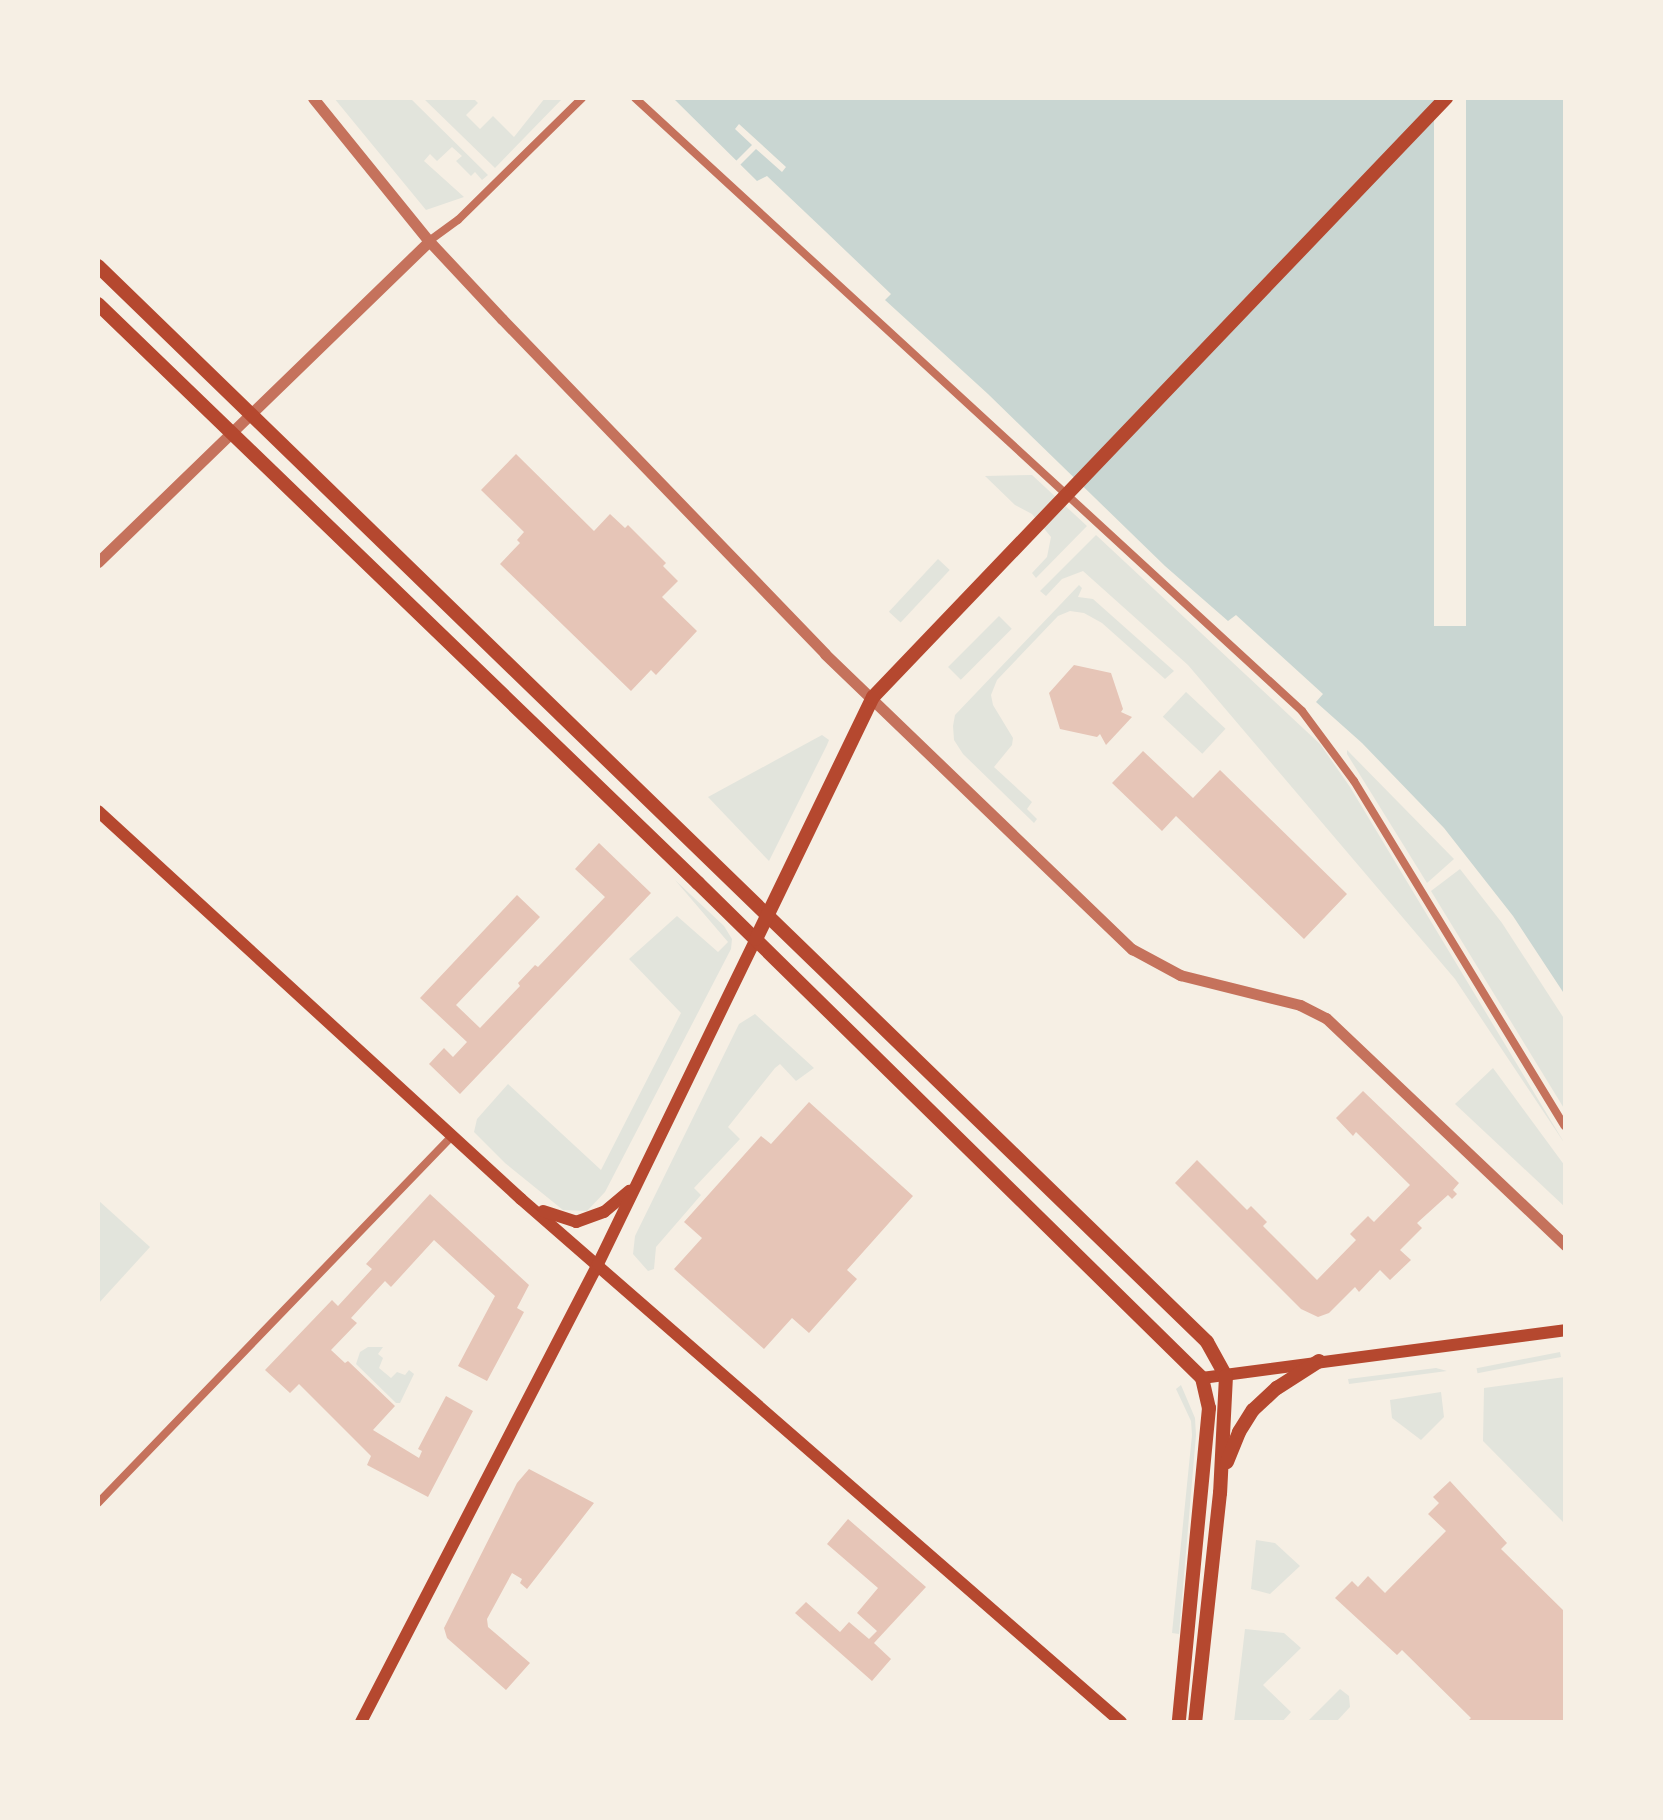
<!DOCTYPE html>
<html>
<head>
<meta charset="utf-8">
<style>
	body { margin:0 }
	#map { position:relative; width:1663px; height:1820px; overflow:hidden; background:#f6efe4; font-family:"Times New Roman",serif }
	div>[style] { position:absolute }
	.green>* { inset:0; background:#e2e4dc; transform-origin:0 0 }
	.water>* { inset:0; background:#c9d6d2 }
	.pier>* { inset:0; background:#f6efe4; transform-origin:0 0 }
	.building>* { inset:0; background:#e6c5b7 }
	.minor>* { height:8px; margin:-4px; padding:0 4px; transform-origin:4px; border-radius:4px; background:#c5725c }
	.tertiary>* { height:11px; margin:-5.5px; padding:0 5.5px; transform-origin:5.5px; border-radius:5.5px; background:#c5725c }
	.secondary>* { height:12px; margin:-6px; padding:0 6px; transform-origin:6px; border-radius:6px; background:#b5482f }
	.primary>* { height:14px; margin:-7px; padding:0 7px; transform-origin:7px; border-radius:7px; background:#b5482f }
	span { translate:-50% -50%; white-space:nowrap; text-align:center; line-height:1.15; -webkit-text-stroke:8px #f6efe4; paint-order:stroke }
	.frame { position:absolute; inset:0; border:100px solid #f6efe4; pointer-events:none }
</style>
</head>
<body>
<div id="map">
	<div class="green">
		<div style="clip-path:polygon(334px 98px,410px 98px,488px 175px,482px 180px,475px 172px,471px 176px,456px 161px,462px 156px,452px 147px,437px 161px,430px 154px,424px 161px,464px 197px,426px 210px)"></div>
		<div style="clip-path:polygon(423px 98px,473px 98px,478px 103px,466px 115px,480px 129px,493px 116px,514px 137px,545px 98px,563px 98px,495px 168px)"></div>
		<div style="clip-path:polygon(1032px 475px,1087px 526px,1036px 578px,1032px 573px,1047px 557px,1051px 537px,1032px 514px,1015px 505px,985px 476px)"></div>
		<div style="clip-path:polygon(1096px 535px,1320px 744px,1350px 787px,1565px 1144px,1455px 979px,1188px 665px,1083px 571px,1062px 579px,1046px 596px,1040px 591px)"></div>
		<div style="left:938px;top:559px;width:16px;height:72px;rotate:43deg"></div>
		<div style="clip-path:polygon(1079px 585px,1082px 588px,1078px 597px,1093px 599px,1174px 671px,1165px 679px,1102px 623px,1084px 613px,1070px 611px,1058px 616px,997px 680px,991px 695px,993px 705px,1013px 738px,1012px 745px,994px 767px,1032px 802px,1027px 809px,1037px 819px,1034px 823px,963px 754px,954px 740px,953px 726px,955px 715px)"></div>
		<div style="left:999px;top:616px;width:18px;height:72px;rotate:45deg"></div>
		<div style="left:1186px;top:692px;width:54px;height:34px;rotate:43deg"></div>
		<div style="clip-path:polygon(822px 735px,829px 740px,827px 745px,769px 861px,708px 797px)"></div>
		<div style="clip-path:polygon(1347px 750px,1454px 859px,1427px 883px,1347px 754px)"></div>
		<div style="clip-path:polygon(1460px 869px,1502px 923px,1565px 1020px,1565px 1110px,1431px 891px)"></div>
		<div style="clip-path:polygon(675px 880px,724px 926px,732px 939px,731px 949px,605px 1192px,587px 1211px,563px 1210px,505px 1163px,474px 1132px,477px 1119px,508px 1084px,601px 1170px,681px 1013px,629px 959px,677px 916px,718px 952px,728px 942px)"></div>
		<div style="clip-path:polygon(755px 1014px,814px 1068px,796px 1081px,780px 1064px,775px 1068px,728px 1127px,740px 1139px,694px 1188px,701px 1195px,656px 1247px,654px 1269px,648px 1271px,633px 1254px,635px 1236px,739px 1024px)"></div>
		<div style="clip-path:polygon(1493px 1068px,1565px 1166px,1565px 1207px,1455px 1104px)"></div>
		<div style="clip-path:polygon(98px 1200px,150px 1247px,98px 1304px)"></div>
		<div style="clip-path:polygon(368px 1347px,383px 1347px,378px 1354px,383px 1358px,379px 1368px,391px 1378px,397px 1372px,405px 1375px,409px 1370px,414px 1374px,400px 1403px,396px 1403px,356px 1364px,360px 1352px)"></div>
		<div style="left:1560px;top:1352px;width:5px;height:85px;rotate:79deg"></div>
		<div style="clip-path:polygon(1436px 1368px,1447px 1371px,1349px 1384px,1348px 1379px)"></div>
		<div style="clip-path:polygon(1565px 1377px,1565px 1524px,1483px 1441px,1484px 1388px)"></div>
		<div style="clip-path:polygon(1181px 1385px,1195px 1418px,1196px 1435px,1179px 1634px,1172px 1633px,1192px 1435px,1191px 1421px,1176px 1389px)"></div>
		<div style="clip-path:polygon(1441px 1392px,1444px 1417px,1421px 1440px,1392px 1418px,1390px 1400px)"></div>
		<div style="clip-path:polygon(1256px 1540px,1275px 1543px,1300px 1566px,1270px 1594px,1251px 1589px)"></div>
		<div style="clip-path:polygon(1245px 1629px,1284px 1633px,1301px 1648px,1263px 1685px,1291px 1712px,1282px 1722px,1234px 1722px)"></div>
		<div style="clip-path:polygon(1340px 1689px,1349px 1696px,1350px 1707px,1336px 1722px,1307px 1722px)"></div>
	</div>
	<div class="water">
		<div style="clip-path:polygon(673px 98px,1565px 98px,1565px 995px,1513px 916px,1444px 828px,1362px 743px,1316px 702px,1323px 694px,1236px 615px,1228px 621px,1165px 566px,988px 394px,885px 300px,891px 294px,825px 231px,767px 176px,757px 181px)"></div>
	</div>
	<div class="pier">
		<div style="left:1434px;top:98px;width:32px;height:528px"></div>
		<div style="clip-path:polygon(739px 124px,786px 167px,782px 172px,756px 149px,740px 165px,736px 161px,752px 145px,735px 129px)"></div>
	</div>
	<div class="building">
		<div style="clip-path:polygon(516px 454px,594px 531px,610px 514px,625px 528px,628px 525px,666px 563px,663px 566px,678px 581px,662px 597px,697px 631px,656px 675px,651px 670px,631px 691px,500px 564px,520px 543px,517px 540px,524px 532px,481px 490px)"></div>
		<div style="clip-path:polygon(1074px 665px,1111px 673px,1123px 709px,1121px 712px,1132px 717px,1106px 745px,1100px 734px,1097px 737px,1060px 729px,1049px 693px)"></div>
		<div style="clip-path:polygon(1143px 751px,1193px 798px,1220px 770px,1347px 894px,1304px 939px,1176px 816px,1162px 831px,1112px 783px)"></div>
		<div style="clip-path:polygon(599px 843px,651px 893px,460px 1094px,429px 1064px,444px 1048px,453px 1057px,467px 1042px,420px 998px,517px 895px,540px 917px,456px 1005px,480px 1028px,520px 986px,518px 983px,535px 965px,538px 967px,605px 897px,575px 869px)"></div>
		<div style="clip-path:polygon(1363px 1091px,1459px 1183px,1453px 1190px,1457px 1194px,1452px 1199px,1448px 1195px,1417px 1223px,1422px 1228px,1400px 1250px,1411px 1260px,1390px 1280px,1380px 1270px,1359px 1292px,1355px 1287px,1329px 1313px,1318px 1317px,1301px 1309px,1175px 1183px,1197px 1160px,1247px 1210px,1251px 1206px,1267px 1222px,1263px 1226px,1317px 1280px,1356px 1240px,1350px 1234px,1368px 1216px,1374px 1222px,1410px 1185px,1356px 1132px,1353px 1136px,1336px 1118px)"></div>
		<div style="clip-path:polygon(809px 1102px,913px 1196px,847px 1270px,857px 1279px,809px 1333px,792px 1318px,764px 1349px,674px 1269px,702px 1238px,684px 1222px,761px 1136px,771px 1144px)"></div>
		<div style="clip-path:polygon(430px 1194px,529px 1285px,517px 1308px,524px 1312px,487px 1381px,458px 1366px,495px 1296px,434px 1240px,391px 1287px,385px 1281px,351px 1318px,357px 1323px,331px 1350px,345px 1363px,348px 1361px,395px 1406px,373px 1430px,419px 1458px,422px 1451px,418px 1449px,446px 1396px,473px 1411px,428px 1497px,367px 1465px,371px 1456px,299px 1384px,290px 1393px,265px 1370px,332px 1300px,338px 1306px,372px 1269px,366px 1264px)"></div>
		<div style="clip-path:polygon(529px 1469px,594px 1503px,527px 1589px,520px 1583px,522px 1579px,512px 1573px,487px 1619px,488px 1627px,530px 1663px,506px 1690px,447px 1638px,444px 1628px,517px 1483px)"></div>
		<div style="clip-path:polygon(1450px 1481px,1507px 1543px,1501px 1549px,1565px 1612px,1565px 1722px,1467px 1722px,1471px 1718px,1402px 1650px,1397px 1655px,1335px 1598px,1352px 1581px,1358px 1587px,1368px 1576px,1385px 1593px,1446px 1531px,1428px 1514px,1439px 1503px,1433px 1497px)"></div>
		<div style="clip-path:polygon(848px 1519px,926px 1587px,874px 1643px,891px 1659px,872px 1681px,795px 1613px,806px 1602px,840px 1632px,849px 1622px,869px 1639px,877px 1631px,857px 1613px,878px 1588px,827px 1544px)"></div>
	</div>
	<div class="minor">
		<div style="left:635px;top:98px;width:906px;rotate:42.58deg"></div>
		<div style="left:1302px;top:711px;width:87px;rotate:53.4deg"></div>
		<div style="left:1354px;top:781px;width:404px;rotate:58.6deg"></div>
		<div style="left:429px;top:241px;width:36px;rotate:-36deg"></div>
		<div style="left:458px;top:220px;width:174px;rotate:-44.5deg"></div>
		<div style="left:98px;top:1503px;width:510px;rotate:-46.03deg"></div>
	</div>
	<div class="tertiary">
		<div style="left:313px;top:98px;width:184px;rotate:51deg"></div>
		<div style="left:429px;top:241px;width:107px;rotate:46.9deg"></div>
		<div style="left:502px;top:319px;width:465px;rotate:46deg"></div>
		<div style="left:825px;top:654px;width:426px;rotate:43.9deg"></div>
		<div style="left:1132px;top:949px;width:55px;rotate:28.4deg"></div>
		<div style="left:1180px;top:975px;width:124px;rotate:14deg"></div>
		<div style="left:1300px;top:1005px;width:29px;rotate:27deg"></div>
		<div style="left:1326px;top:1018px;width:330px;rotate:43.5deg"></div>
		<div style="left:98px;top:562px;width:461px;rotate:-44.1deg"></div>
	</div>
	<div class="secondary">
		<div style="left:98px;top:811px;width:574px;rotate:42.53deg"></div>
		<div style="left:521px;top:1199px;width:796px;rotate:41.08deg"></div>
		<div style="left:543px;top:1211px;width:35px;rotate:18deg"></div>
		<div style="left:576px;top:1222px;width:30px;rotate:-20deg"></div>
		<div style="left:604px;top:1212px;width:33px;rotate:-40deg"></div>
		<div style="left:1202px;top:1378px;width:366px;rotate:-7.5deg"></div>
		<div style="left:361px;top:1722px;width:516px;rotate:-62.64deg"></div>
		<div style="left:598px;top:1264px;width:361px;rotate:-64.1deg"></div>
	</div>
	<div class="primary">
		<div style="left:98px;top:266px;width:1545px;rotate:44.13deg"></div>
		<div style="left:1207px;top:1342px;width:39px;rotate:61deg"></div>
		<div style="left:1226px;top:1376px;width:117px;rotate:92.9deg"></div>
		<div style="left:1220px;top:1493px;width:230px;rotate:96.2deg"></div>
		<div style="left:98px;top:304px;width:834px;rotate:43.98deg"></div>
		<div style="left:698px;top:883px;width:706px;rotate:44.48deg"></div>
		<div style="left:1202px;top:1378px;width:31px;rotate:77deg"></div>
		<div style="left:1209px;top:1408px;width:315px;rotate:95.5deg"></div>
		<div style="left:756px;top:939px;width:269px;rotate:-64.2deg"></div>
		<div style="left:873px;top:697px;width:829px;rotate:-46.27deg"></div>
		<div style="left:1227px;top:1462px;width:32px;rotate:-68deg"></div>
		<div style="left:1239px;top:1432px;width:26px;rotate:-58deg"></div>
		<div style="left:1253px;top:1410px;width:33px;rotate:-43deg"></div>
		<div style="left:1277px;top:1388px;width:50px;rotate:-32.7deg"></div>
	</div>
	<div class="frame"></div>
</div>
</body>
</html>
